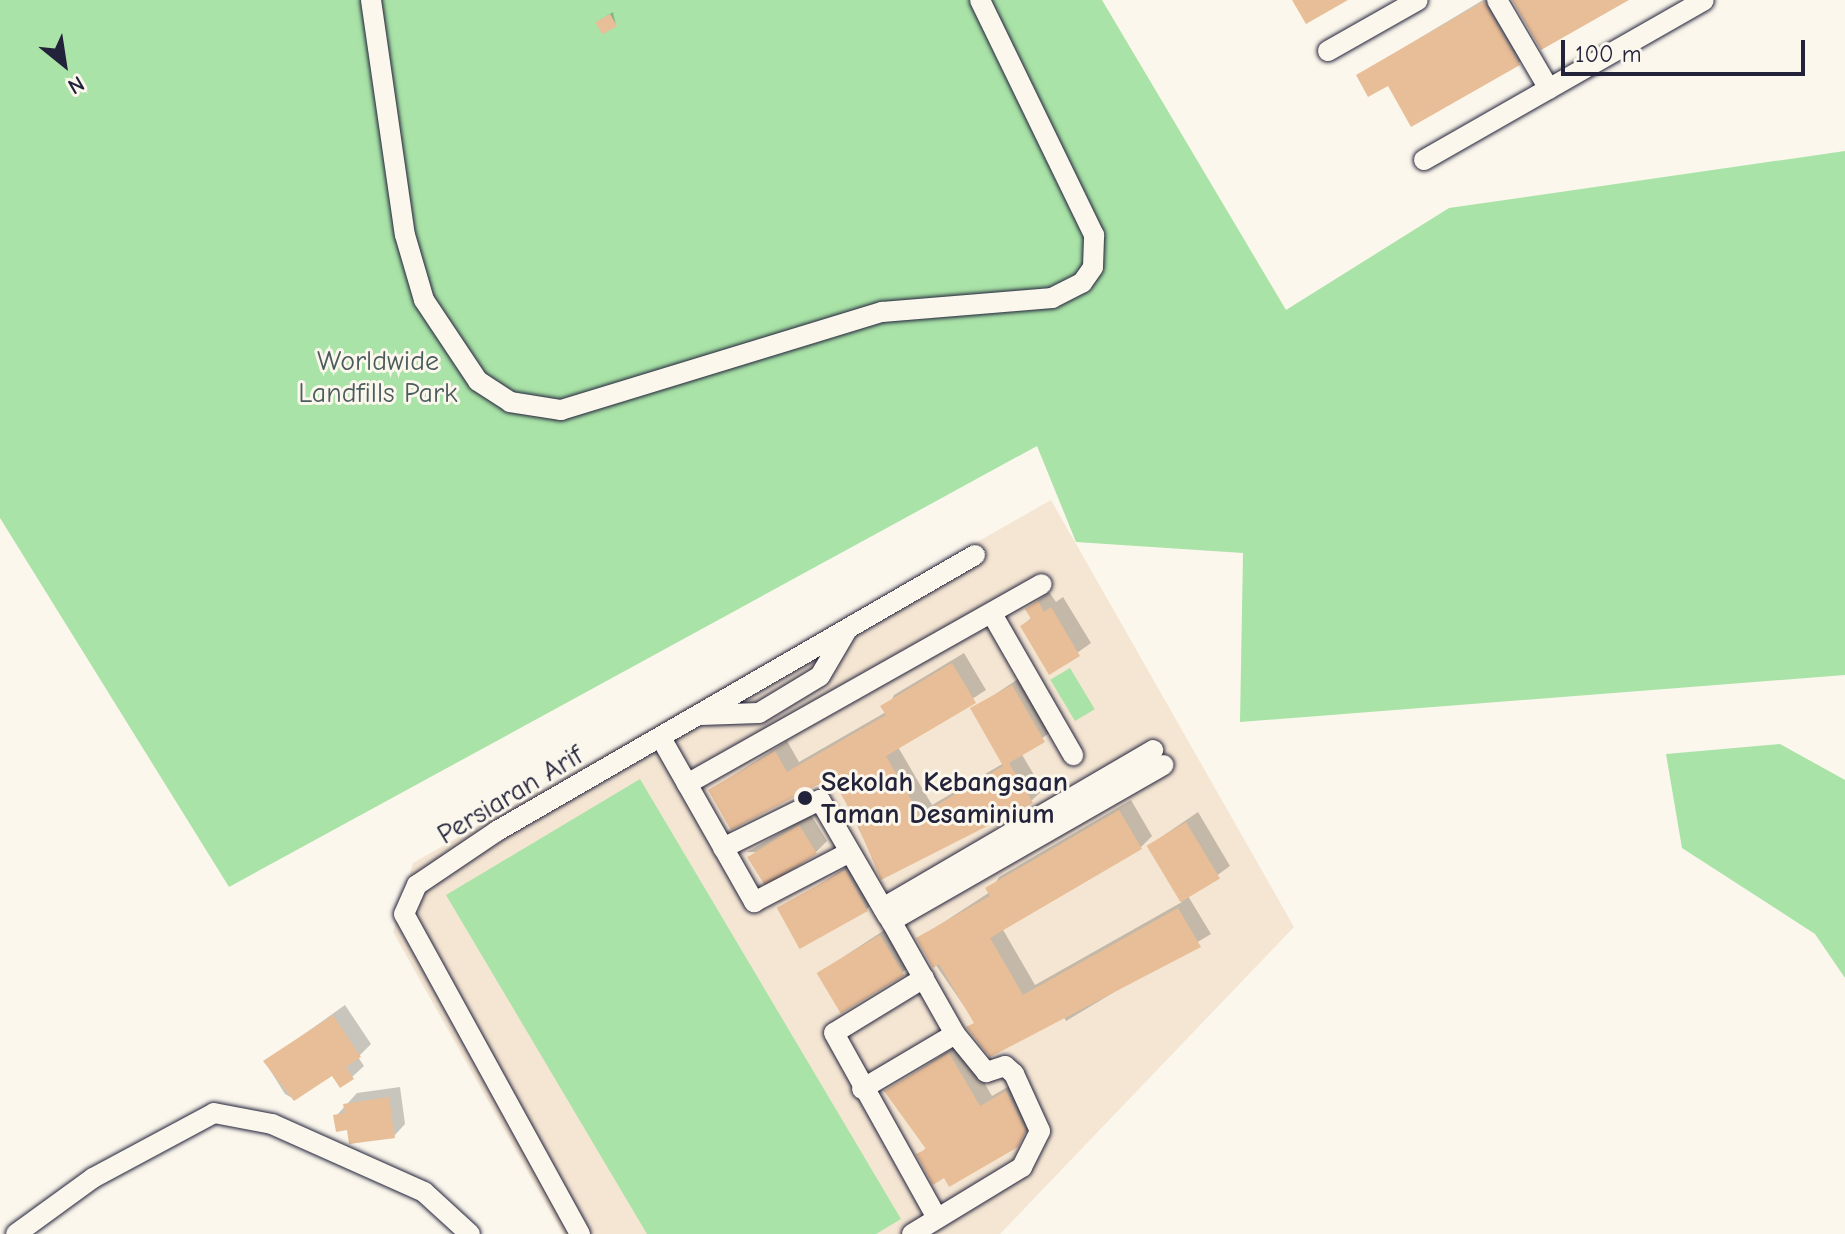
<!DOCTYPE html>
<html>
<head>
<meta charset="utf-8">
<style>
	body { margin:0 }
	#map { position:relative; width:1845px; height:1234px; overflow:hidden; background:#fbf7ec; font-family:"Comic Neue",sans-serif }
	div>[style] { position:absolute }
	.built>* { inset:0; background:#f5e6d3 }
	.green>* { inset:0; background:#a9e3a7; transform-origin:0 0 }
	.shadow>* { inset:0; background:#0003 }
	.building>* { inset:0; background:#e8be98; transform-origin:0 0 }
	.roads { filter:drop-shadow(0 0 2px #22223b) drop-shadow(0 0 2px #22223b) }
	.minor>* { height:20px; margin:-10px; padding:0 10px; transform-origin:10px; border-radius:10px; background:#fbf7ec }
	.dots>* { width:22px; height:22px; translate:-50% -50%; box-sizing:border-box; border:4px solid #fbf7ec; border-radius:50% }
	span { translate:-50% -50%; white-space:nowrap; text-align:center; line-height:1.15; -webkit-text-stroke:6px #fbf7ec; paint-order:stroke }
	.park-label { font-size:28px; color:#4a5c5b }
	.poi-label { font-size:28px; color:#22223b; font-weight:700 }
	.left { translate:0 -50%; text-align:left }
	.street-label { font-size:28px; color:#22223b }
	.north { position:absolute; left:24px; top:24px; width:80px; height:80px; -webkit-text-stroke:6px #fbf7ec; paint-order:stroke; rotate:150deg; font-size:22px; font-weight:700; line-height:32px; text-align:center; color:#22223b }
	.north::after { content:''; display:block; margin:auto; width:28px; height:36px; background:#22223b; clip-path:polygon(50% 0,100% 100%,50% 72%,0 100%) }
	.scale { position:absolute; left:1561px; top:40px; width:244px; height:36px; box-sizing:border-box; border:4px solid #22223b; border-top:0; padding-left:10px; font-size:24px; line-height:28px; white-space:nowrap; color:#22223b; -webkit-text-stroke:6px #fbf7ec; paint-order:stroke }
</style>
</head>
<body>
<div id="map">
	<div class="built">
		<div style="clip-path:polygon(1051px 500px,1294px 927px,1000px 1234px,563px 1234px,393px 932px,413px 863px)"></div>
	</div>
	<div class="green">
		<div style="clip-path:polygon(0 0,1102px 0,1286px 310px,1449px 208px,1845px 151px,1845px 675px,1240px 722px,1243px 553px,1076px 542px,1037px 446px,229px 887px,0 518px)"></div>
		<div style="left:1070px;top:668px;width:48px;height:23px;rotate:59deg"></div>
		<div style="clip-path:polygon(1780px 744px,1845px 780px,1845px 978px,1815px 934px,1682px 848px,1666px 754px)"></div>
		<div style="clip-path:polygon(640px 779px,901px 1219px,876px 1234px,647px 1234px,446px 895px)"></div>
	</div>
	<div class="shadow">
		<div style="clip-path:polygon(1483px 0,1495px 0,1526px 56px,1519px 63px,1388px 83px,1358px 75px)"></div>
		<div style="clip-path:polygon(613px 12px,616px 25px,600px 20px)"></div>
		<div style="clip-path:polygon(1049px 592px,1056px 602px,1063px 597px,1091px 643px,1050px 672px,1022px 626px,1032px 617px,1027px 609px)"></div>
		<div style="clip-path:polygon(964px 653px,986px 690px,898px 747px,932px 805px,1004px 763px,973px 709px,1024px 675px,1055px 729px,1021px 753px,1043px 790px,1031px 801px,882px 877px,837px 784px,710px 790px,787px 741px,799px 762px,886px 712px,894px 695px)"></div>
		<div style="clip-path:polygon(1131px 800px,1152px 836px,1141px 847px,1002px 928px,1035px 985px,1182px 902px,1148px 846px,1198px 812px,1230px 866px,1188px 896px,1211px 934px,1066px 1021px,1062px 1013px,969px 1028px,975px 1022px,918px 939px,990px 892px,999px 877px)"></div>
		<div style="clip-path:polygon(811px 815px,827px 841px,815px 853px,747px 852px)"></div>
		<div style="clip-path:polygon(857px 860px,878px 898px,867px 909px,780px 910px)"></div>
		<div style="clip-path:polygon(892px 925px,914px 962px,902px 973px,819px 973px)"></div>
		<div style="clip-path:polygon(345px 1005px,371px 1044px,358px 1057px,364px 1066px,352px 1077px,333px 1073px,294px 1099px,285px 1094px,265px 1062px)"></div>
		<div style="clip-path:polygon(961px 1043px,992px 1096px,1018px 1081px,1036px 1118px,1016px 1145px,944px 1176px,919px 1155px,927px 1147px,886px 1091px)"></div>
		<div style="clip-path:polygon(400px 1087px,405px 1124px,394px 1136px,336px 1116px,357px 1093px)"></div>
	</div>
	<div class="building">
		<div style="clip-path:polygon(1292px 0,1348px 0,1306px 24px)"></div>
		<div style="clip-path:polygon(1512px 0,1629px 0,1541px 50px)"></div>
		<div style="clip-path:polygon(1484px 1px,1520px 65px,1411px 127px,1388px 86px,1368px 97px,1356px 75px)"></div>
		<div style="left:610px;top:14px;width:14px;height:17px;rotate:60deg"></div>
		<div style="clip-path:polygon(1038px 601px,1044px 612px,1051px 607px,1080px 656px,1049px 675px,1020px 626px,1031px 619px,1025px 609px)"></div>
		<div style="clip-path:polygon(952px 663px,976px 703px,886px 756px,920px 815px,1003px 766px,970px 708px,1012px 685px,1045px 742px,1009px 763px,1033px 803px,881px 880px,856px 821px,850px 825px,842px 812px,849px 808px,836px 786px,828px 790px,821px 783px,731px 830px,708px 790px,775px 751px,787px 772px,886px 715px,880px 706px)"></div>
		<div style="clip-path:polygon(1119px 810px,1142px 849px,990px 938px,1023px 995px,1178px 908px,1201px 947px,990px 1057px,966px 1027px,974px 1023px,939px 964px,933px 968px,916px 938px,990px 896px,985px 888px)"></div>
		<div style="left:1186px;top:822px;width:66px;height:46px;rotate:59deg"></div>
		<div style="left:799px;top:825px;width:34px;height:61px;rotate:58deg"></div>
		<div style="left:845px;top:870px;width:47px;height:78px;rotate:61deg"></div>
		<div style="left:880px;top:935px;width:47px;height:74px;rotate:59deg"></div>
		<div style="clip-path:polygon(333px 1015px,361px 1057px,346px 1067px,354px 1079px,340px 1088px,332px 1076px,294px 1101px,263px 1061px)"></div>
		<div style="clip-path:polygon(949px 1053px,980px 1106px,1006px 1091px,1026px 1131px,1018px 1147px,949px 1187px,944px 1178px,933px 1185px,916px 1154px,926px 1149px,884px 1091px)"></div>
		<div style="clip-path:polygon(389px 1097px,395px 1138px,349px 1144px,347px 1130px,336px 1132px,333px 1115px,345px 1113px,343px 1104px)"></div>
	</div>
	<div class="roads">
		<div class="minor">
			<div style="left:371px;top:0;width:237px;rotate:81.8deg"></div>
			<div style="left:405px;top:235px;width:68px;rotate:73.7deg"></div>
			<div style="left:424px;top:300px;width:97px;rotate:56.3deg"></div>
			<div style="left:478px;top:381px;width:38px;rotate:33deg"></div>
			<div style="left:510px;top:402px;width:52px;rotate:8.9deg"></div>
			<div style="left:561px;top:410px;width:336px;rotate:-17deg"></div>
			<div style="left:882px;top:312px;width:171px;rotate:-4.7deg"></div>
			<div style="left:1052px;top:298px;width:34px;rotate:-27deg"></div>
			<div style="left:1082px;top:283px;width:19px;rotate:-55deg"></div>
			<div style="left:1093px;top:267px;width:32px;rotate:-88deg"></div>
			<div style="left:1094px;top:235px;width:261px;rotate:-115.9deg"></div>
			<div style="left:1497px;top:0;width:103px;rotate:59.7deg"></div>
			<div style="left:1328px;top:51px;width:103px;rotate:-29.5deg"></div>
			<div style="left:1424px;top:160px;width:322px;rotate:-29.7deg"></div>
			<div style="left:992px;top:614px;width:163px;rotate:60.1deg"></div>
			<div style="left:701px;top:715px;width:58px;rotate:-2deg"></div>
			<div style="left:759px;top:713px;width:71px;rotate:-31.2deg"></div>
			<div style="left:820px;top:676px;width:53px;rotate:-59.6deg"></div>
			<div style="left:661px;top:738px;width:189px;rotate:60.4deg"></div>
			<div style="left:754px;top:902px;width:108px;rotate:-27.5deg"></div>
			<div style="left:687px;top:784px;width:407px;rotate:-29.4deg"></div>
			<div style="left:723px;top:848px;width:108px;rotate:-26.3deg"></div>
			<div style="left:820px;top:800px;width:135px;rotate:59.8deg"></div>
			<div style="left:883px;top:908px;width:313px;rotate:-30.3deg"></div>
			<div style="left:924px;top:978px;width:105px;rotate:148.6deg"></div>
			<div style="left:834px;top:1033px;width:212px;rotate:60.9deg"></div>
			<div style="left:862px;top:1089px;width:108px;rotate:-30.6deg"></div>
			<div style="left:16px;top:1234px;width:95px;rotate:-36deg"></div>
			<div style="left:93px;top:1178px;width:137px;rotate:-28.2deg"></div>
			<div style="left:214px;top:1113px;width:59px;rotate:10.7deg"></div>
			<div style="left:272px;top:1124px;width:167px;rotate:24.1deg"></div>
			<div style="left:424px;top:1192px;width:62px;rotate:42.4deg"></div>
			<div style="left:580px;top:1234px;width:365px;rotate:-118.8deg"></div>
			<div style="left:404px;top:914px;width:32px;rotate:-66deg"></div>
			<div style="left:417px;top:885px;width:97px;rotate:-34deg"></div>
			<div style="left:497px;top:831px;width:552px;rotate:-30deg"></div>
			<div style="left:912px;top:1234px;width:129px;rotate:-31.3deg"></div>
			<div style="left:1022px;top:1167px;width:40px;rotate:-63.4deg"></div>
			<div style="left:1040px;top:1131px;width:63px;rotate:-114.5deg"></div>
			<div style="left:1014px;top:1074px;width:12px;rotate:-138deg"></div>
			<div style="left:1005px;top:1066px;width:20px;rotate:162deg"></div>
			<div style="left:986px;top:1072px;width:49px;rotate:-129.2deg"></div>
			<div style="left:955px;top:1034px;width:130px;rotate:-119.5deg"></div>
			<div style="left:891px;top:921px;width:314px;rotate:-29.8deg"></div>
		</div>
	</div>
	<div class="dots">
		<div style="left:805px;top:798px;background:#22223b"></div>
	</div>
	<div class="park-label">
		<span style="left:378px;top:377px">Worldwide<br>Landfills Park</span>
	</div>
	<div class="poi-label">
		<span class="left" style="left:821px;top:798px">Sekolah Kebangsaan<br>Taman Desaminium</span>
	</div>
	<div class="street-label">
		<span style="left:510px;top:795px;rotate:-31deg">Persiaran Arif</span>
	</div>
	<div class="north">N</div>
	<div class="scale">100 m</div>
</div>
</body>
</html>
